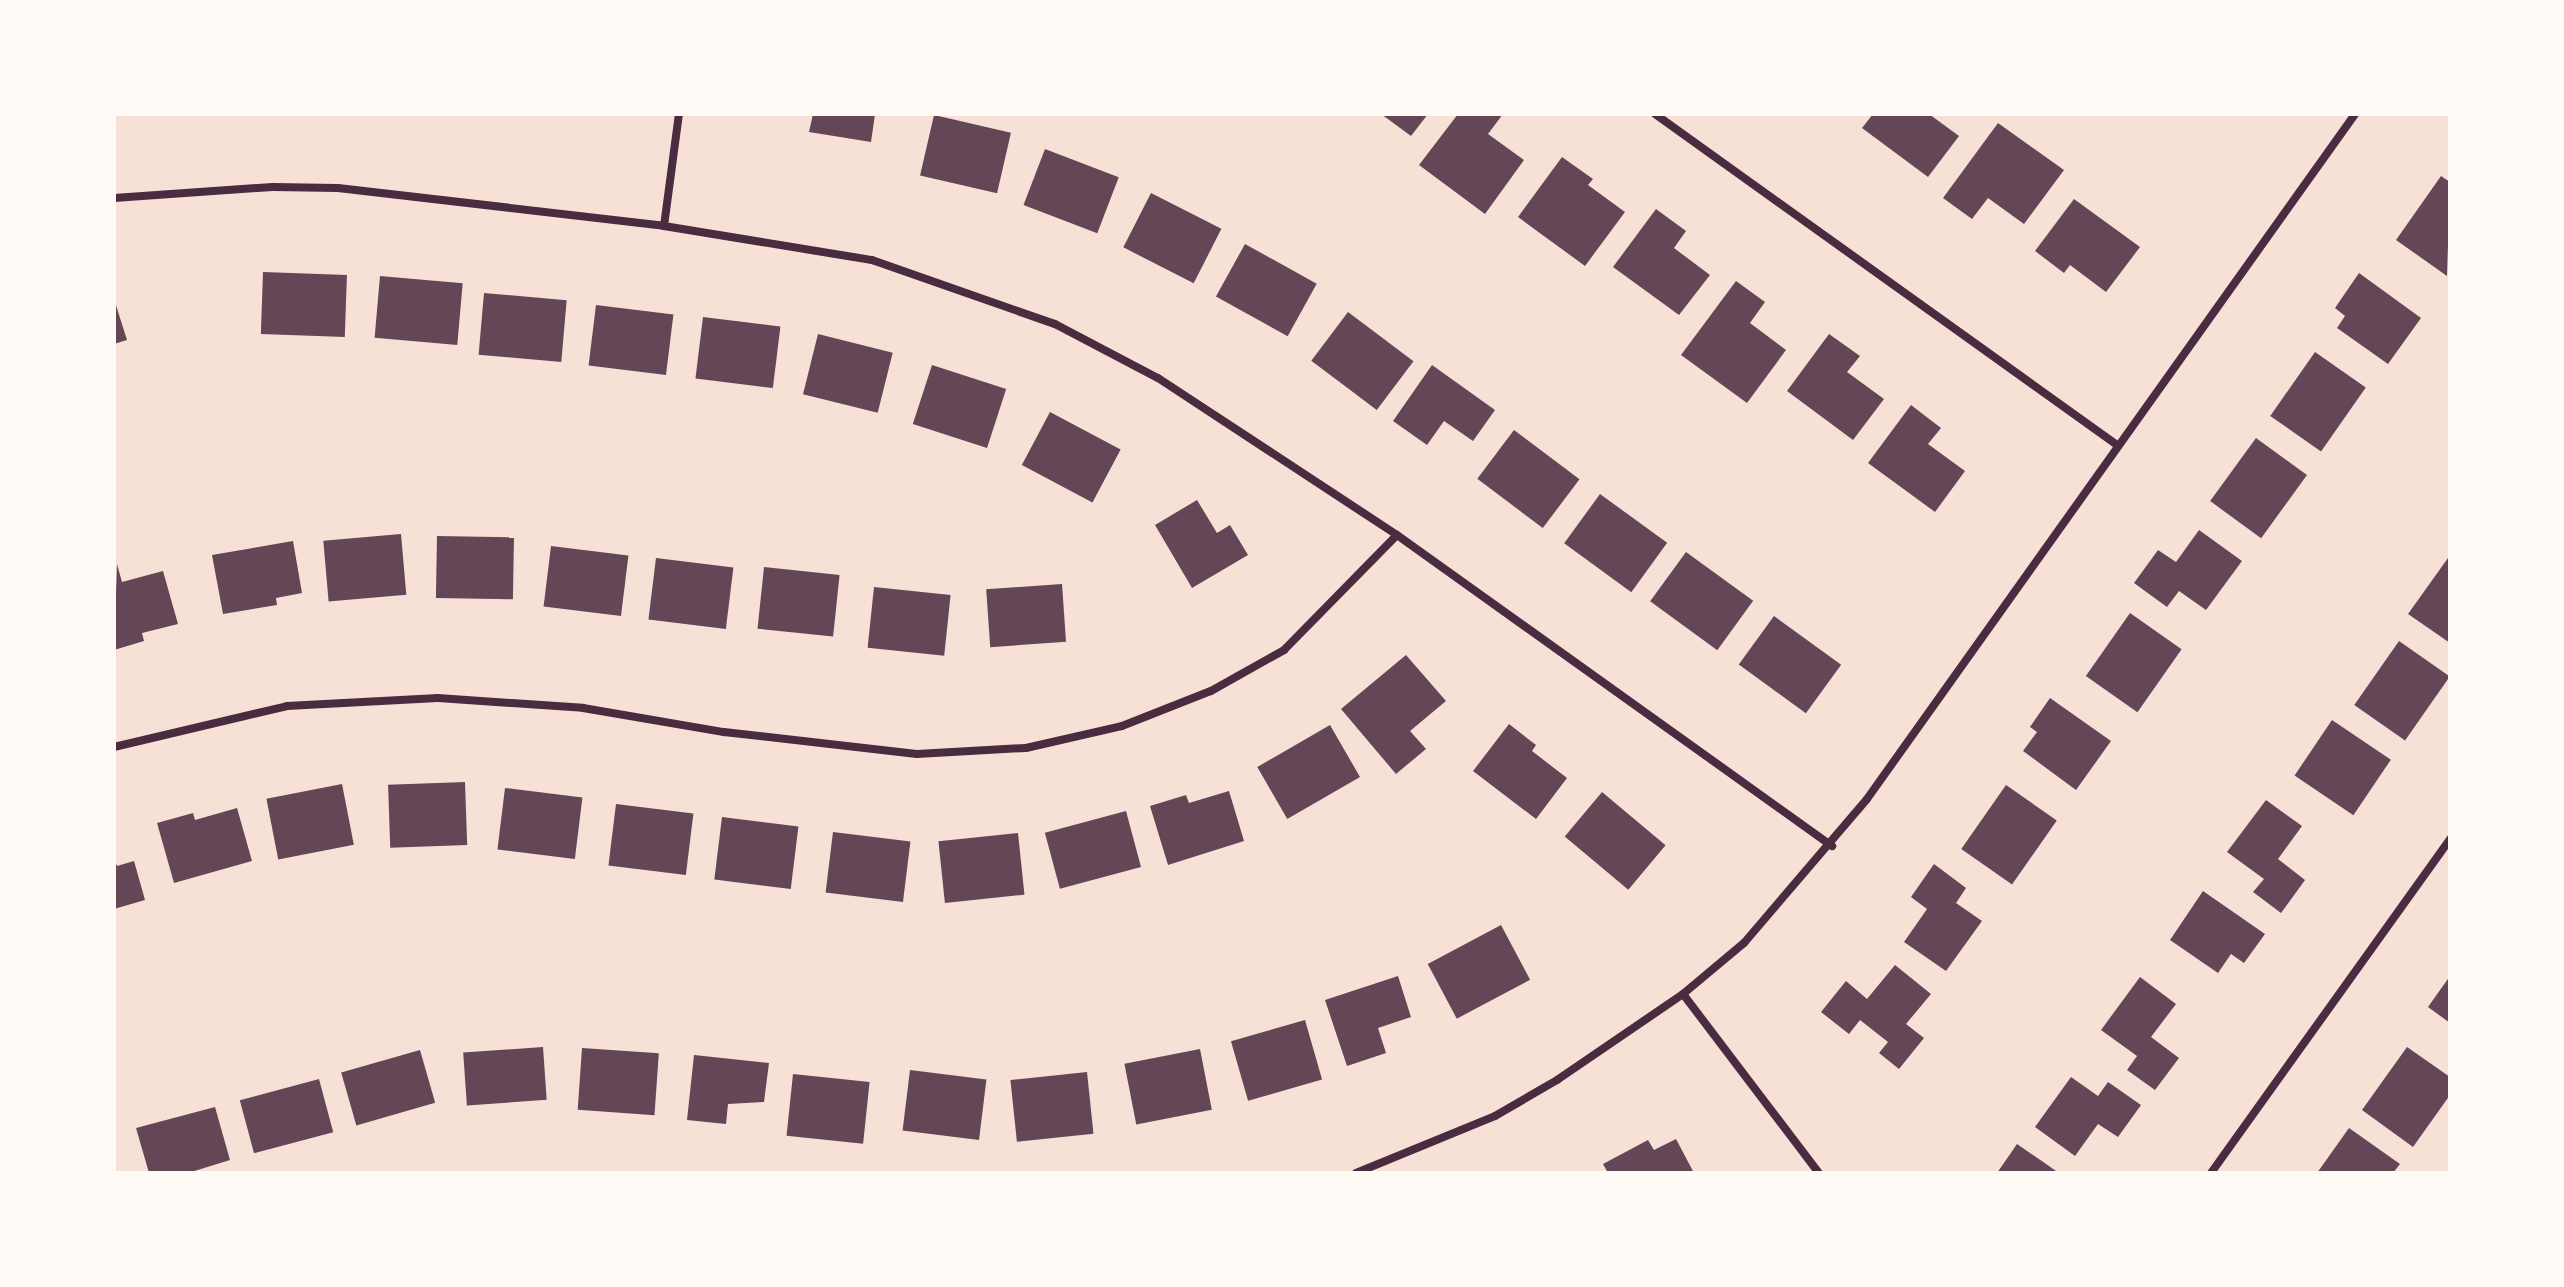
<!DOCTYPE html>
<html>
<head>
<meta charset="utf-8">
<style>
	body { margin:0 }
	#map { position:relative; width:2564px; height:1287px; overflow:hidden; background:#f7e1d7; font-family:"PT Sans",sans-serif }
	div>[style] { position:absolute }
	.building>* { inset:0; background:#644757; transform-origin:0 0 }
	.minor>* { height:8px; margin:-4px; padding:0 4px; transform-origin:4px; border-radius:4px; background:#4a2c40 }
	span { translate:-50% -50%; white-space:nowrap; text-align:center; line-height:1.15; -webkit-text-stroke:7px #fffaf5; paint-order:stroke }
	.frame { position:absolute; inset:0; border:116px solid #fffaf5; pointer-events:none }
</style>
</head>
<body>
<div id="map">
	<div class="building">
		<div style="clip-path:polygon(813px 114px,875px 114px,871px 142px,809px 132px)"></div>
		<div style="clip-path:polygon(1381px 114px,1428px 114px,1411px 136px)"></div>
		<div style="clip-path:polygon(1458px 114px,1503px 114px,1488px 134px,1524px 160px,1485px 214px,1419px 165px)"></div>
		<div style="clip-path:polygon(1873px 114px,1929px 114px,1959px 136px,1928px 177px,1862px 128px)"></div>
		<div style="left:934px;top:115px;width:79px;height:62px;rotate:13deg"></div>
		<div style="clip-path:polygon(1998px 123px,2064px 170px,2024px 224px,1988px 198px,1972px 219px,1943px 198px)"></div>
		<div style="left:1045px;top:149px;width:79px;height:60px;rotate:21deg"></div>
		<div style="clip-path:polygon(1562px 157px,1593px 179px,1588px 185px,1625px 212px,1585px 266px,1518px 217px)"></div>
		<div style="clip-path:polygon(2441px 176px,2450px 182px,2447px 276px,2396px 240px)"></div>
		<div style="left:1151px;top:193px;width:79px;height:61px;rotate:27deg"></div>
		<div style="clip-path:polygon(2074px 199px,2140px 247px,2106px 292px,2070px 265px,2064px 273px,2035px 251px)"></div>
		<div style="clip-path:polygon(1656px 209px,1686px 231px,1674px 248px,1710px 275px,1679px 315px,1613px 267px)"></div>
		<div style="left:1245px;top:244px;width:82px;height:60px;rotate:29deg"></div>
		<div style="left:263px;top:272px;width:84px;height:62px;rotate:2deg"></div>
		<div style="clip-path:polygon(2359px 273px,2421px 318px,2388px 364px,2337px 328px,2345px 316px,2335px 308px)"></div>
		<div style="left:380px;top:276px;width:83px;height:62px;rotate:5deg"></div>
		<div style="clip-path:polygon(1736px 281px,1765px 302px,1750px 323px,1786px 350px,1747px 403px,1681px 355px)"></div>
		<div style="left:484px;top:293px;width:83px;height:62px;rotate:5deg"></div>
		<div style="clip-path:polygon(114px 299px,127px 340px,114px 344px)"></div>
		<div style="left:596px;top:305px;width:78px;height:61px;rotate:7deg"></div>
		<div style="left:1348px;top:312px;width:82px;height:61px;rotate:37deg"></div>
		<div style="left:703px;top:317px;width:78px;height:62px;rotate:7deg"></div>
		<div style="left:818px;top:334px;width:77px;height:62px;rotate:14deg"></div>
		<div style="clip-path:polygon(1829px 334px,1860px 356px,1847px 372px,1884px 399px,1853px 440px,1787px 391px)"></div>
		<div style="left:2315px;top:352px;width:62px;height:78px;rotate:35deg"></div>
		<div style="left:932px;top:365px;width:78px;height:62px;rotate:18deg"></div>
		<div style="clip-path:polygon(1432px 365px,1495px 410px,1473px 441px,1444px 421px,1427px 445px,1393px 421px)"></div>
		<div style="clip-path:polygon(1911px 405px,1941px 428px,1928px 444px,1965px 471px,1935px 512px,1868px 463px)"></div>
		<div style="left:1050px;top:412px;width:80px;height:60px;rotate:28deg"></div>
		<div style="left:1514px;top:430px;width:82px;height:61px;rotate:37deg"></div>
		<div style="left:2256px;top:438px;width:63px;height:78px;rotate:36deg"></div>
		<div style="left:1600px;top:494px;width:83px;height:61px;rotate:36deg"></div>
		<div style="clip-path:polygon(1197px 500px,1217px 533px,1230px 525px,1248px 555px,1192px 588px,1155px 525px)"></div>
		<div style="clip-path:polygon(2199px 530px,2242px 561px,2206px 610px,2179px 591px,2167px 607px,2134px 583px,2158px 550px,2176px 562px)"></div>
		<div style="left:401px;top:534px;width:61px;height:78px;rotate:85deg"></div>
		<div style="left:437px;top:536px;width:77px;height:62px;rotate:1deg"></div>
		<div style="clip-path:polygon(293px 541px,302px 593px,276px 598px,277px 605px,223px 614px,212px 555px)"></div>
		<div style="left:551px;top:546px;width:78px;height:61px;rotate:7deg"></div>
		<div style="left:1686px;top:552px;width:83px;height:61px;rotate:36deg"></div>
		<div style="left:656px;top:558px;width:78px;height:62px;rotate:7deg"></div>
		<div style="clip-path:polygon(2448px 558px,2450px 559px,2450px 643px,2408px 614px)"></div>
		<div style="clip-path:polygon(117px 564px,122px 582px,163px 571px,178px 624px,142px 633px,144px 641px,114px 650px)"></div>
		<div style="left:764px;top:567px;width:76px;height:62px;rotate:6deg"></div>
		<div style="left:1062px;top:584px;width:58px;height:76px;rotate:86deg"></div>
		<div style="left:874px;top:587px;width:77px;height:61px;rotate:6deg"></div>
		<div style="left:2130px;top:613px;width:63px;height:77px;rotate:35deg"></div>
		<div style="left:1774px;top:616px;width:83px;height:60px;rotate:36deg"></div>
		<div style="left:2399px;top:641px;width:62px;height:78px;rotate:35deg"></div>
		<div style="clip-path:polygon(1406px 655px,1446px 701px,1410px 731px,1426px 749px,1396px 774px,1341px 709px)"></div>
		<div style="clip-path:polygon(2050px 698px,2111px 741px,2076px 790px,2023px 751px,2037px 732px,2030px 727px)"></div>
		<div style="left:2332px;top:720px;width:71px;height:67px;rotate:34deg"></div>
		<div style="clip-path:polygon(1509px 724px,1536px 745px,1532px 751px,1567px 778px,1536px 819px,1473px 771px)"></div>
		<div style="left:1330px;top:725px;width:60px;height:84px;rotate:60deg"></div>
		<div style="left:465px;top:782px;width:63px;height:77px;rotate:88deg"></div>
		<div style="left:342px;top:784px;width:62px;height:77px;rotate:79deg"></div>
		<div style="left:2006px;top:785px;width:62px;height:78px;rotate:35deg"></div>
		<div style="left:505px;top:788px;width:78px;height:62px;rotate:7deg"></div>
		<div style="clip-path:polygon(1229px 791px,1244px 841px,1168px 865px,1150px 806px,1186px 795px,1189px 803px)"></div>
		<div style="left:1602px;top:792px;width:83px;height:58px;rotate:40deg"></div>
		<div style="clip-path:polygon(2266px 800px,2302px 826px,2278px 859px,2305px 880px,2281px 913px,2253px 892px,2264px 879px,2227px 852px)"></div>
		<div style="left:616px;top:804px;width:78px;height:62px;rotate:7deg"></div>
		<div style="clip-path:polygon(237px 808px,252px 861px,174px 883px,157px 823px,193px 813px,195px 820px)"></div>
		<div style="left:1126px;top:811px;width:58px;height:84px;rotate:75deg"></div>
		<div style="left:722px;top:817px;width:77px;height:63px;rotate:7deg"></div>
		<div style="left:833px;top:832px;width:78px;height:61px;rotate:7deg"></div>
		<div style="left:1018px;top:833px;width:62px;height:80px;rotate:84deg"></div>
		<div style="clip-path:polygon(114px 859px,117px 866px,134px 861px,145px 900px,114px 909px)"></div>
		<div style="clip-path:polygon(1934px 864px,1966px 888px,1956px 903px,1982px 921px,1946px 971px,1904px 942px,1927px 909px,1911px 897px)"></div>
		<div style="clip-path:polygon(2203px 891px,2265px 934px,2244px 963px,2231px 954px,2218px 973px,2170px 940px)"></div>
		<div style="left:1501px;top:925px;width:62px;height:83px;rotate:62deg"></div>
		<div style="clip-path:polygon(1895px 965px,1931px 994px,1906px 1024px,1924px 1038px,1899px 1069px,1879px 1053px,1888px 1042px,1860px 1020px,1849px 1034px,1821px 1012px,1846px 981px,1867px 999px)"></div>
		<div style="clip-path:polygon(1398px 976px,1411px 1017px,1378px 1028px,1386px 1053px,1347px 1066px,1325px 1000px)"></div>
		<div style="clip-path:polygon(2450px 976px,2450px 1023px,2428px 1007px)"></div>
		<div style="clip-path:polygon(2140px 977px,2176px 1004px,2151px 1037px,2179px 1058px,2155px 1090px,2127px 1070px,2137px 1056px,2101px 1030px)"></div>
		<div style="left:1305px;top:1020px;width:62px;height:77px;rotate:74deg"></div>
		<div style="left:543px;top:1047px;width:53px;height:80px;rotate:86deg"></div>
		<div style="clip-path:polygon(2407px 1047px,2450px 1077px,2450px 1095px,2413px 1147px,2362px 1110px)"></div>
		<div style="left:582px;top:1048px;width:77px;height:62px;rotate:4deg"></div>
		<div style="left:1200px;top:1049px;width:62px;height:77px;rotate:79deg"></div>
		<div style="left:420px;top:1050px;width:55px;height:82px;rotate:74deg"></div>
		<div style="clip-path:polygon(694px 1055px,769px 1063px,764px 1102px,728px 1104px,726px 1124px,687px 1120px)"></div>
		<div style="left:910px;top:1070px;width:77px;height:61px;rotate:7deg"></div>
		<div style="left:1087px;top:1072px;width:62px;height:77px;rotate:84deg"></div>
		<div style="left:793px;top:1074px;width:77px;height:62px;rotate:6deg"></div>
		<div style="clip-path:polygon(2071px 1077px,2098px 1096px,2108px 1082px,2141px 1105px,2118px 1137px,2098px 1124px,2075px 1156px,2035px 1127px)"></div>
		<div style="left:319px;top:1079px;width:55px;height:82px;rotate:75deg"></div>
		<div style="clip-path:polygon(215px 1107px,230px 1160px,188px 1173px,149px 1173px,136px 1128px)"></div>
		<div style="clip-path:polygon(2349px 1128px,2400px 1164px,2393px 1173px,2317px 1173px)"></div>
		<div style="clip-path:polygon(1676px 1139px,1694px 1173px,1608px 1173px,1603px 1164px,1648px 1140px,1654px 1150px)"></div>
		<div style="clip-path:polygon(2017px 1144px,2059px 1173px,1997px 1173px)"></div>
	</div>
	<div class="minor">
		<div style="left:1655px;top:114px;width:568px;rotate:35.62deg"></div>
		<div style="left:114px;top:198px;width:159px;rotate:-4deg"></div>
		<div style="left:273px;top:187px;width:65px;rotate:0.9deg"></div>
		<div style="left:338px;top:188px;width:328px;rotate:6.6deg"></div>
		<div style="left:664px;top:226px;width:211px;rotate:9.3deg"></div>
		<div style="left:872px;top:260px;width:194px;rotate:19.3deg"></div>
		<div style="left:1055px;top:324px;width:116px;rotate:27.7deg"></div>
		<div style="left:1158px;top:378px;width:286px;rotate:33.3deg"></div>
		<div style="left:1397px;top:535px;width:535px;rotate:35.56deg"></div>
		<div style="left:664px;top:226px;width:113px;rotate:-82.4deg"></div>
		<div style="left:114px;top:747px;width:178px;rotate:-13.3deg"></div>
		<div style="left:287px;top:706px;width:151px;rotate:-3deg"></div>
		<div style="left:438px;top:698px;width:145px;rotate:3.9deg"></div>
		<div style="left:583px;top:708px;width:143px;rotate:9.7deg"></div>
		<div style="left:724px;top:732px;width:194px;rotate:6.5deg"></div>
		<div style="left:917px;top:754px;width:109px;rotate:-3.2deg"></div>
		<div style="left:1026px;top:748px;width:98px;rotate:-12.9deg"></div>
		<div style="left:1122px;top:726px;width:96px;rotate:-21.5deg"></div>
		<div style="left:1211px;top:691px;width:84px;rotate:-29.3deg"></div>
		<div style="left:1284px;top:650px;width:161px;rotate:-45.5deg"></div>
		<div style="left:1683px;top:994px;width:225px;rotate:52.8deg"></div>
		<div style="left:1356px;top:1173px;width:150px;rotate:-22.3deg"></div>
		<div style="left:1495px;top:1116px;width:72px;rotate:-30.1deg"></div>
		<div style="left:1557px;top:1080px;width:153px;rotate:-34.3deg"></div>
		<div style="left:1683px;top:994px;width:80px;rotate:-39.9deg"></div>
		<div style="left:1744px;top:943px;width:189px;rotate:-49.5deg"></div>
		<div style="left:1867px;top:799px;width:841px;rotate:-54.53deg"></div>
		<div style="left:2211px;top:1173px;width:411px;rotate:-54.4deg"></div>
	</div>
	<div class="frame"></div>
</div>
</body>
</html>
